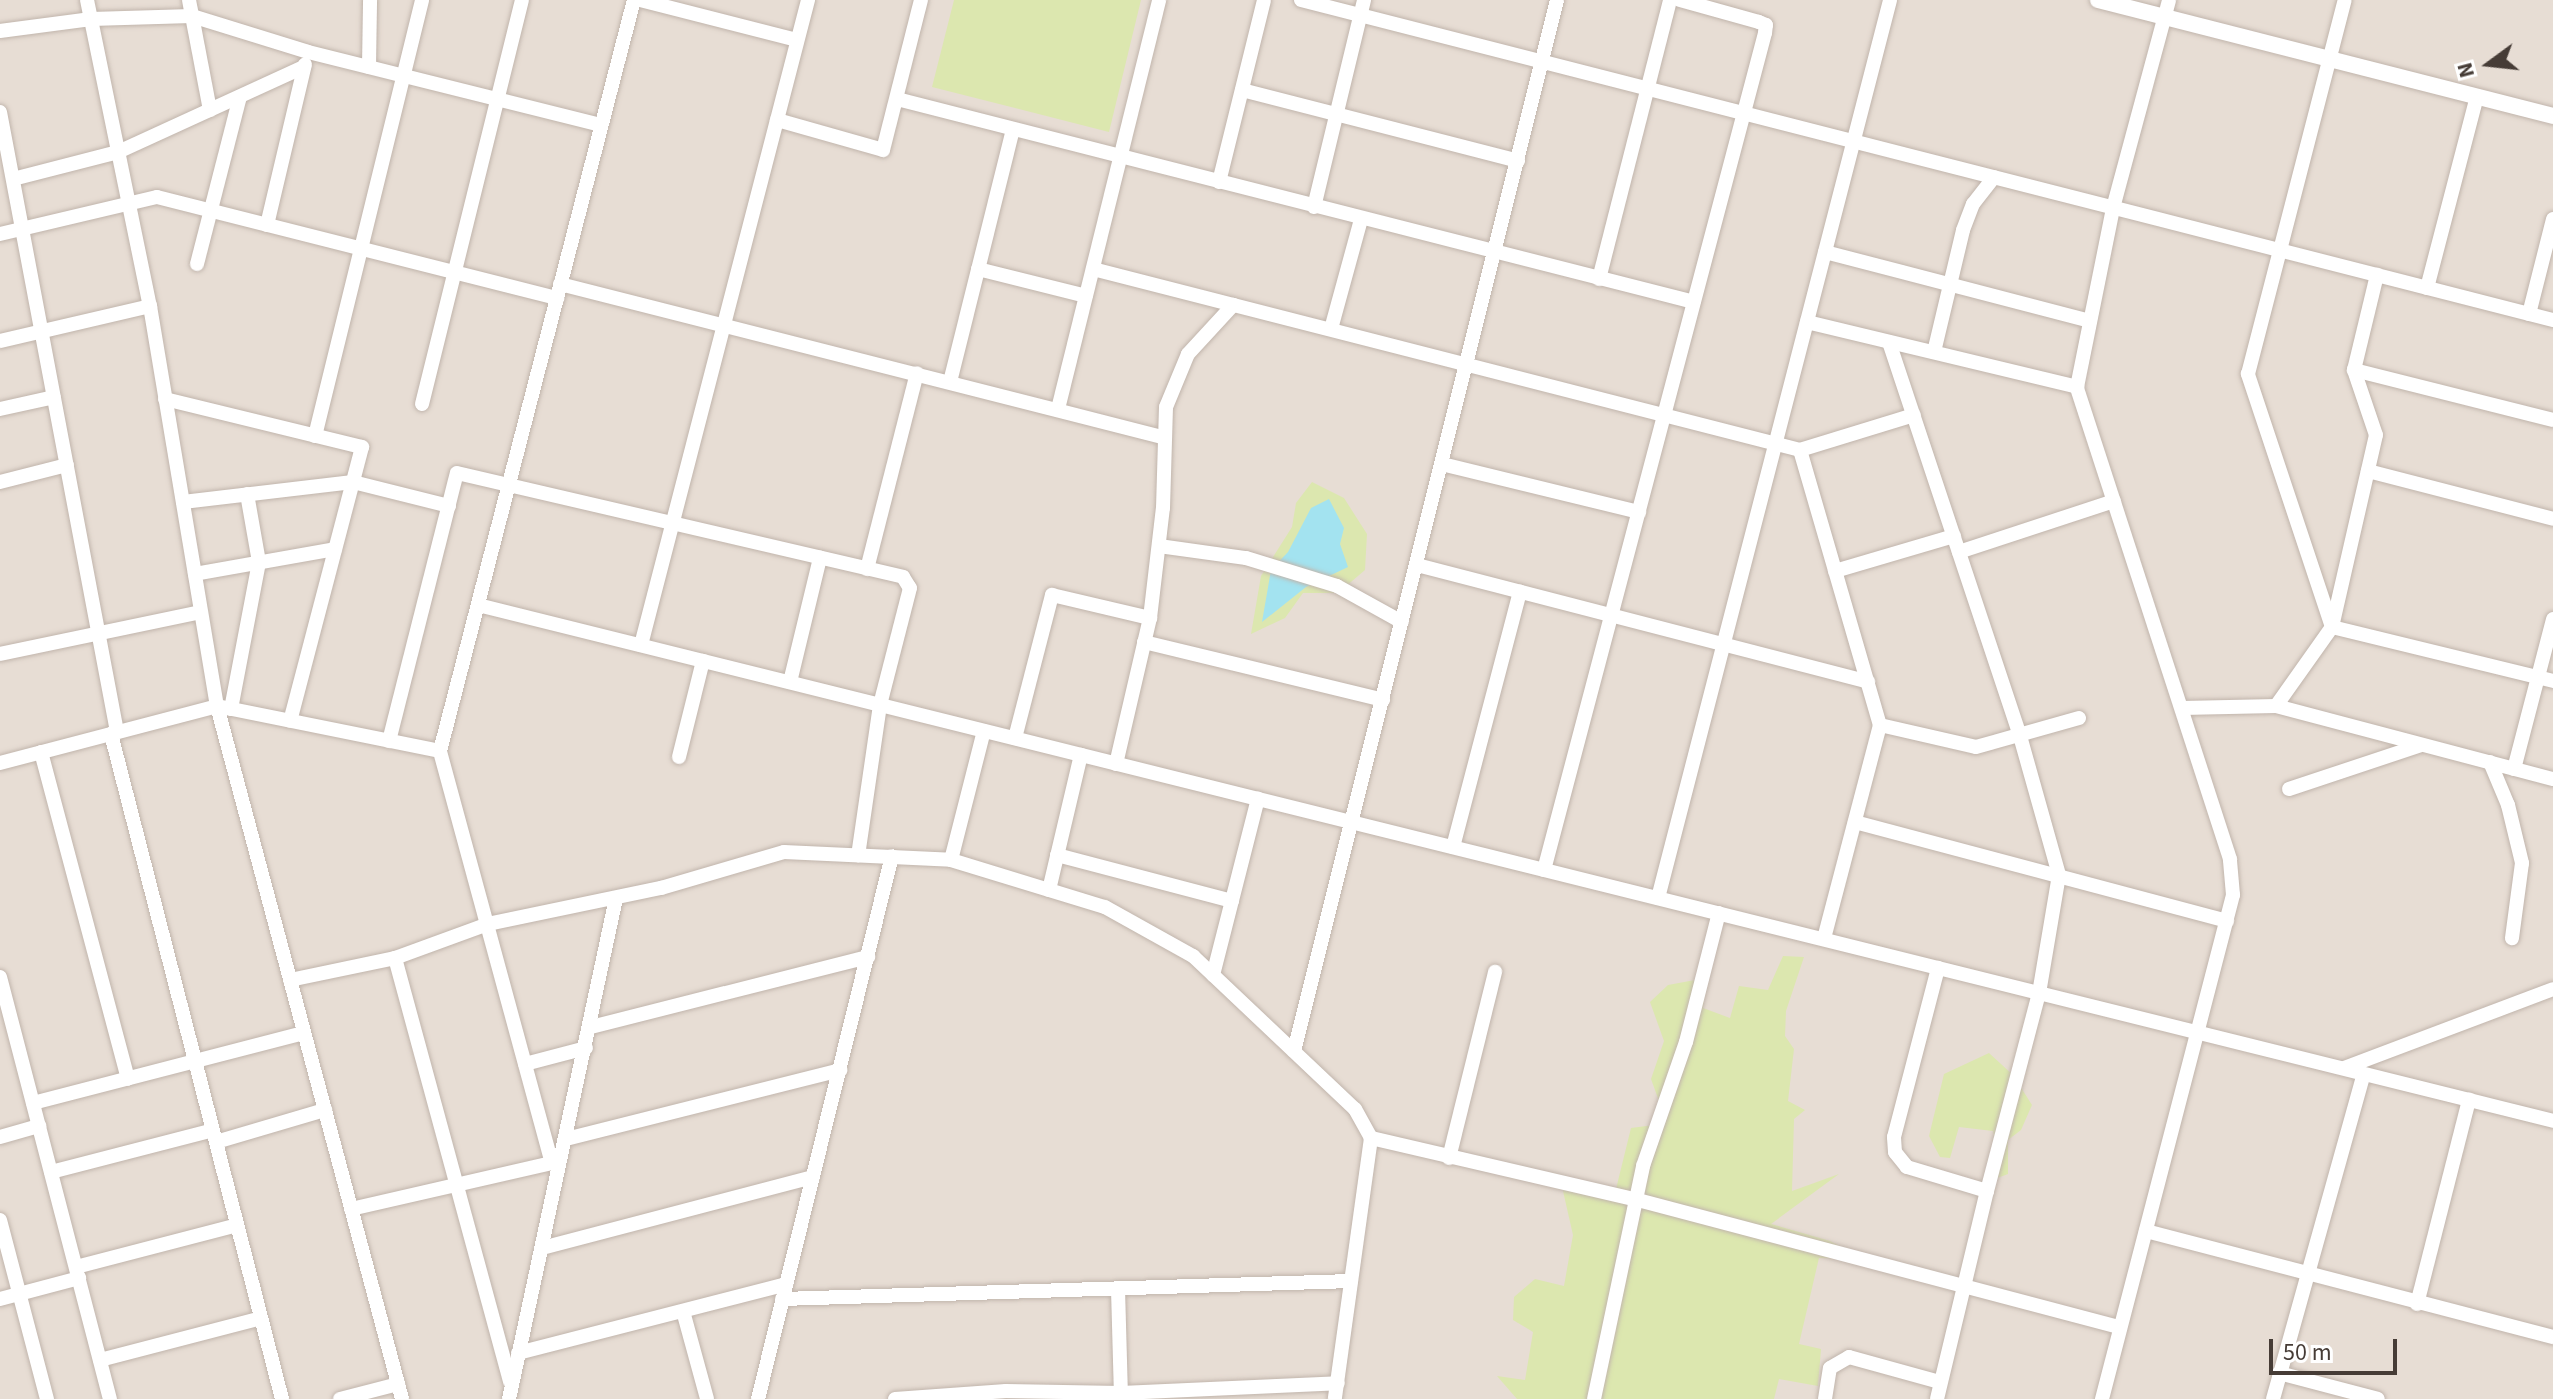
<!DOCTYPE html>
<html>
<head>
<meta charset="utf-8">
<style>
	body { margin:0 }
	#map { position:relative; width:2553px; height:1399px; overflow:hidden; background:#f3ece6; font-family:"Source Sans 3",sans-serif }
	div>[style] { position:absolute }
	.residential>* { inset:0; background:#e7ddd4; transform-origin:0 0 }
	.green>* { inset:0; background:#dce7af }
	.water>* { inset:0; background:#a3e3f0 }
	.roads { filter:drop-shadow(0 0 2px #c1b5ac) drop-shadow(0 0 2px #c1b5ac) }
	.minor>* { height:14px; margin:-7px; padding:0 7px; transform-origin:7px; border-radius:7px; background:#fff }
	.tertiary>* { height:16px; margin:-8px; padding:0 8px; transform-origin:8px; border-radius:8px; background:#fff }
	span { translate:-50% -50%; white-space:nowrap; text-align:center; line-height:1.15; -webkit-text-stroke:6px #fff; paint-order:stroke }
	.north { position:absolute; left:2449px; top:24px; width:80px; height:80px; -webkit-text-stroke:6px #fff; paint-order:stroke; rotate:255deg; font-size:22px; font-weight:700; line-height:32px; text-align:center; color:#463c36 }
	.north::after { content:''; display:block; margin:auto; width:28px; height:36px; background:#463c36; clip-path:polygon(50% 0,100% 100%,50% 72%,0 100%) }
	.scale { position:absolute; left:2269px; top:1339px; width:128px; height:36px; box-sizing:border-box; border:4px solid #463c36; border-top:0; padding-left:10px; font-size:24px; line-height:28px; white-space:nowrap; color:#463c36; -webkit-text-stroke:6px #fff; paint-order:stroke }
</style>
</head>
<body>
<div id="map">
	<div class="residential">
		<div style="left:0;top:0;width:2553px;height:1399px"></div>
	</div>
	<div class="green">
		<div style="clip-path:polygon(954px 0,1141px 0,1109px 132px,932px 87px)"></div>
		<div style="clip-path:polygon(1312px 482px,1344px 498px,1367px 534px,1365px 570px,1338px 593px,1303px 593px,1285px 618px,1251px 634px,1261px 576px,1292px 527px,1296px 503px)"></div>
		<div style="clip-path:polygon(1783px 956px,1804px 957px,1786px 1011px,1785px 1036px,1794px 1049px,1788px 1101px,1805px 1110px,1794px 1119px,1792px 1191px,1839px 1174px,1771px 1224px,1830px 1241px,1865px 1259px,1819px 1258px,1799px 1344px,1821px 1349px,1818px 1386px,1779px 1379px,1774px 1399px,1517px 1399px,1497px 1376px,1525px 1380px,1533px 1332px,1513px 1320px,1514px 1297px,1535px 1279px,1564px 1286px,1573px 1235px,1563px 1191px,1573px 1185px,1615px 1193px,1631px 1128px,1654px 1125px,1659px 1101px,1651px 1079px,1664px 1041px,1650px 1002px,1668px 985px,1695px 980px,1706px 983px,1703px 1008px,1730px 1018px,1739px 986px,1768px 990px)"></div>
		<div style="clip-path:polygon(1989px 1053px,2013px 1075px,2032px 1105px,2021px 1130px,2008px 1140px,2008px 1174px,1992px 1180px,1997px 1146px,1993px 1131px,1959px 1127px,1950px 1158px,1940px 1157px,1929px 1136px,1944px 1074px)"></div>
	</div>
	<div class="water">
		<div style="clip-path:polygon(1329px 499px,1344px 528px,1340px 544px,1348px 567px,1306px 587px,1262px 622px,1271px 570px,1288px 552px,1311px 508px)"></div>
	</div>
	<div class="roads">
		<div class="minor">
			<div style="left:87px;top:0;width:312px;rotate:78.4deg"></div>
			<div style="left:150px;top:306px;width:406px;rotate:80.5deg"></div>
			<div style="left:217px;top:706px;width:717px;rotate:75.05deg"></div>
			<div style="left:189px;top:0;width:112px;rotate:79.2deg"></div>
			<div style="left:640px;top:0;width:162px;rotate:14.3deg"></div>
			<div style="left:1301px;top:0;width:1292px;rotate:14.34deg"></div>
			<div style="left:0;top:31px;width:92px;rotate:-7.5deg"></div>
			<div style="left:91px;top:19px;width:101px;rotate:-1.7deg"></div>
			<div style="left:192px;top:16px;width:121px;rotate:17.2deg"></div>
			<div style="left:308px;top:52px;width:302px;rotate:14deg"></div>
			<div style="left:369px;top:67px;width:67px;rotate:-89.1deg"></div>
			<div style="left:1242px;top:90px;width:285px;rotate:14.4deg"></div>
			<div style="left:897px;top:99px;width:822px;rotate:14.29deg"></div>
			<div style="left:0;top:112px;width:631px;rotate:79.31deg"></div>
			<div style="left:777px;top:120px;width:110px;rotate:15.8deg"></div>
			<div style="left:883px;top:150px;width:155px;rotate:-75.8deg"></div>
			<div style="left:13px;top:179px;width:108px;rotate:-14.4deg"></div>
			<div style="left:118px;top:152px;width:205px;rotate:-24.6deg"></div>
			<div style="left:1219px;top:182px;width:187px;rotate:-76.1deg"></div>
			<div style="left:1314px;top:207px;width:213px;rotate:-76.4deg"></div>
			<div style="left:267px;top:225px;width:165px;rotate:-76.7deg"></div>
			<div style="left:0;top:234px;width:161px;rotate:-13.3deg"></div>
			<div style="left:157px;top:197px;width:413px;rotate:14.2deg"></div>
			<div style="left:1825px;top:252px;width:273px;rotate:14.6deg"></div>
			<div style="left:197px;top:264px;width:172px;rotate:-75.6deg"></div>
			<div style="left:978px;top:269px;width:111px;rotate:14deg"></div>
			<div style="left:1093px;top:269px;width:730px;rotate:14.36deg"></div>
			<div style="left:1800px;top:450px;width:119px;rotate:-17.1deg"></div>
			<div style="left:1599px;top:279px;width:288px;rotate:-75.7deg"></div>
			<div style="left:560px;top:284px;width:621px;rotate:14.26deg"></div>
			<div style="left:2427px;top:288px;width:198px;rotate:-75.4deg"></div>
			<div style="left:2529px;top:314px;width:98px;rotate:-75.8deg"></div>
			<div style="left:1807px;top:322px;width:278px;rotate:13.5deg"></div>
			<div style="left:1331px;top:329px;width:114px;rotate:-74.7deg"></div>
			<div style="left:0;top:341px;width:154px;rotate:-13.1deg"></div>
			<div style="left:1889px;top:342px;width:415px;rotate:71.6deg"></div>
			<div style="left:2020px;top:736px;width:144px;rotate:74.3deg"></div>
			<div style="left:2059px;top:875px;width:120px;rotate:99.6deg"></div>
			<div style="left:2039px;top:993px;width:205px;rotate:104.7deg"></div>
			<div style="left:1934px;top:352px;width:125px;rotate:-76.6deg"></div>
			<div style="left:1963px;top:230px;width:28px;rotate:-69deg"></div>
			<div style="left:1973px;top:204px;width:34px;rotate:-52deg"></div>
			<div style="left:2354px;top:370px;width:98px;rotate:-76.4deg"></div>
			<div style="left:950px;top:382px;width:260px;rotate:-76deg"></div>
			<div style="left:165px;top:399px;width:203px;rotate:13.7deg"></div>
			<div style="left:362px;top:447px;width:283px;rotate:104.7deg"></div>
			<div style="left:422px;top:404px;width:416px;rotate:-76.1deg"></div>
			<div style="left:0;top:409px;width:55px;rotate:-12.5deg"></div>
			<div style="left:1058px;top:409px;width:421px;rotate:-76.1deg"></div>
			<div style="left:315px;top:436px;width:449px;rotate:-76.2deg"></div>
			<div style="left:1800px;top:450px;width:286px;rotate:73.8deg"></div>
			<div style="left:1880px;top:725px;width:221px;rotate:104.7deg"></div>
			<div style="left:1442px;top:464px;width:203px;rotate:13.7deg"></div>
			<div style="left:2368px;top:471px;width:191px;rotate:14.5deg"></div>
			<div style="left:0;top:482px;width:69px;rotate:-14.2deg"></div>
			<div style="left:183px;top:502px;width:171px;rotate:-6.7deg"></div>
			<div style="left:353px;top:482px;width:99px;rotate:14deg"></div>
			<div style="left:1159px;top:546px;width:88px;rotate:7.9deg"></div>
			<div style="left:1246px;top:558px;width:95px;rotate:17.1deg"></div>
			<div style="left:1337px;top:586px;width:74px;rotate:29deg"></div>
			<div style="left:1959px;top:552px;width:163px;rotate:-18.2deg"></div>
			<div style="left:1417px;top:565px;width:466px;rotate:14.5deg"></div>
			<div style="left:867px;top:569px;width:202px;rotate:-75.7deg"></div>
			<div style="left:1835px;top:571px;width:124px;rotate:-16.4deg"></div>
			<div style="left:195px;top:574px;width:142px;rotate:-10.1deg"></div>
			<div style="left:478px;top:605px;width:2138px;rotate:13.96deg"></div>
			<div style="left:2332px;top:627px;width:267px;rotate:-108.4deg"></div>
			<div style="left:2248px;top:374px;width:386px;rotate:-75.5deg"></div>
			<div style="left:2332px;top:627px;width:228px;rotate:13.7deg"></div>
			<div style="left:1144px;top:642px;width:246px;rotate:13.6deg"></div>
			<div style="left:641px;top:645px;width:666px;rotate:-75.48deg"></div>
			<div style="left:0;top:654px;width:205px;rotate:-11.8deg"></div>
			<div style="left:790px;top:682px;width:128px;rotate:-76.4deg"></div>
			<div style="left:2276px;top:706px;width:97px;rotate:-54.7deg"></div>
			<div style="left:2332px;top:627px;width:197px;rotate:-77.1deg"></div>
			<div style="left:2376px;top:435px;width:69px;rotate:-108.7deg"></div>
			<div style="left:2354px;top:370px;width:205px;rotate:14.1deg"></div>
			<div style="left:2182px;top:708px;width:94px;rotate:-1.2deg"></div>
			<div style="left:2276px;top:706px;width:286px;rotate:14.8deg"></div>
			<div style="left:231px;top:709px;width:150px;rotate:-79.2deg"></div>
			<div style="left:259px;top:562px;width:69px;rotate:-100deg"></div>
			<div style="left:1880px;top:725px;width:98px;rotate:12.9deg"></div>
			<div style="left:1976px;top:747px;width:107px;rotate:-15.7deg"></div>
			<div style="left:111px;top:734px;width:687px;rotate:75.58deg"></div>
			<div style="left:1015px;top:738px;width:148px;rotate:-75.5deg"></div>
			<div style="left:1052px;top:595px;width:101px;rotate:13.2deg"></div>
			<div style="left:389px;top:741px;width:276px;rotate:-75.8deg"></div>
			<div style="left:457px;top:473px;width:458px;rotate:13.1deg"></div>
			<div style="left:903px;top:577px;width:13px;rotate:58deg"></div>
			<div style="left:910px;top:588px;width:121px;rotate:104.4deg"></div>
			<div style="left:880px;top:705px;width:152px;rotate:98.3deg"></div>
			<div style="left:41px;top:752px;width:338px;rotate:75.1deg"></div>
			<div style="left:679px;top:757px;width:99px;rotate:-76deg"></div>
			<div style="left:2490px;top:762px;width:47px;rotate:67.3deg"></div>
			<div style="left:2508px;top:805px;width:60px;rotate:76.4deg"></div>
			<div style="left:2522px;top:863px;width:76px;rotate:97.6deg"></div>
			<div style="left:0;top:763px;width:224px;rotate:-14.7deg"></div>
			<div style="left:217px;top:706px;width:227px;rotate:11.4deg"></div>
			<div style="left:1116px;top:764px;width:150px;rotate:-76.9deg"></div>
			<div style="left:1150px;top:618px;width:111px;rotate:-83.3deg"></div>
			<div style="left:1163px;top:508px;width:101px;rotate:-88.3deg"></div>
			<div style="left:1166px;top:407px;width:57px;rotate:-67.5deg"></div>
			<div style="left:1188px;top:354px;width:67px;rotate:-47.4deg"></div>
			<div style="left:2514px;top:769px;width:155px;rotate:-75.4deg"></div>
			<div style="left:2289px;top:789px;width:139px;rotate:-18.4deg"></div>
			<div style="left:1855px;top:822px;width:385px;rotate:14.9deg"></div>
			<div style="left:1453px;top:847px;width:264px;rotate:-75.3deg"></div>
			<div style="left:1057px;top:855px;width:181px;rotate:14.7deg"></div>
			<div style="left:951px;top:860px;width:133px;rotate:-75.7deg"></div>
			<div style="left:1544px;top:870px;width:866px;rotate:-75.21deg"></div>
			<div style="left:1765px;top:33px;width:8px;rotate:-83deg"></div>
			<div style="left:1766px;top:25px;width:8px;rotate:-157deg"></div>
			<div style="left:1759px;top:22px;width:82px;rotate:-164.4deg"></div>
			<div style="left:1049px;top:890px;width:139px;rotate:-76.7deg"></div>
			<div style="left:1658px;top:898px;width:927px;rotate:-75.51deg"></div>
			<div style="left:395px;top:958px;width:439px;rotate:74.8deg"></div>
			<div style="left:1213px;top:975px;width:182px;rotate:-75.7deg"></div>
			<div style="left:0;top:977px;width:436px;rotate:75.4deg"></div>
			<div style="left:290px;top:980px;width:107px;rotate:-11.8deg"></div>
			<div style="left:395px;top:958px;width:99px;rotate:-20.1deg"></div>
			<div style="left:488px;top:924px;width:177px;rotate:-11.8deg"></div>
			<div style="left:661px;top:888px;width:128px;rotate:-16.3deg"></div>
			<div style="left:784px;top:852px;width:167px;rotate:2.7deg"></div>
			<div style="left:951px;top:860px;width:161px;rotate:17deg"></div>
			<div style="left:1105px;top:907px;width:101px;rotate:29.1deg"></div>
			<div style="left:1193px;top:956px;width:223px;rotate:43.4deg"></div>
			<div style="left:1355px;top:1109px;width:33px;rotate:61deg"></div>
			<div style="left:1371px;top:1138px;width:263px;rotate:97.9deg"></div>
			<div style="left:591px;top:1027px;width:286px;rotate:-14.2deg"></div>
			<div style="left:1294px;top:1051px;width:1083px;rotate:-75.95deg"></div>
			<div style="left:525px;top:1064px;width:63px;rotate:-14.7deg"></div>
			<div style="left:2344px;top:1068px;width:223px;rotate:-20.7deg"></div>
			<div style="left:33px;top:1103px;width:280px;rotate:-14.5deg"></div>
			<div style="left:0;top:1137px;width:41px;rotate:-15.8deg"></div>
			<div style="left:1371px;top:1138px;width:274px;rotate:13.1deg"></div>
			<div style="left:1638px;top:1200px;width:498px;rotate:14.8deg"></div>
			<div style="left:566px;top:1139px;width:283px;rotate:-14.1deg"></div>
			<div style="left:216px;top:1142px;width:114px;rotate:-16.4deg"></div>
			<div style="left:1449px;top:1158px;width:192px;rotate:-76.1deg"></div>
			<div style="left:551px;top:1160px;width:424px;rotate:-105.2deg"></div>
			<div style="left:440px;top:751px;width:776px;rotate:-75.52deg"></div>
			<div style="left:51px;top:1172px;width:167px;rotate:-14.5deg"></div>
			<div style="left:351px;top:1209px;width:211px;rotate:-12.9deg"></div>
			<div style="left:0;top:1220px;width:185px;rotate:75.3deg"></div>
			<div style="left:2146px;top:1231px;width:421px;rotate:14.6deg"></div>
			<div style="left:542px;top:1248px;width:280px;rotate:-14.7deg"></div>
			<div style="left:76px;top:1267px;width:166px;rotate:-14.6deg"></div>
			<div style="left:1118px;top:1289px;width:110px;rotate:88.4deg"></div>
			<div style="left:0;top:1299px;width:82px;rotate:-14.9deg"></div>
			<div style="left:782px;top:1299px;width:569px;rotate:-1.81deg"></div>
			<div style="left:2417px;top:1304px;width:211px;rotate:-75.7deg"></div>
			<div style="left:683px;top:1311px;width:91px;rotate:74.7deg"></div>
			<div style="left:518px;top:1353px;width:277px;rotate:-14.4deg"></div>
			<div style="left:100px;top:1360px;width:166px;rotate:-14.6deg"></div>
			<div style="left:2279px;top:1373px;width:102px;rotate:14.7deg"></div>
			<div style="left:340px;top:1399px;width:60px;rotate:-14.5deg"></div>
			<div style="left:509px;top:1399px;width:512px;rotate:-77.94deg"></div>
			<div style="left:758px;top:1399px;width:559px;rotate:-76.14deg"></div>
			<div style="left:895px;top:1399px;width:111px;rotate:-4.1deg"></div>
			<div style="left:1006px;top:1391px;width:115px;rotate:1deg"></div>
			<div style="left:1121px;top:1393px;width:217px;rotate:-2.6deg"></div>
			<div style="left:1594px;top:1399px;width:238px;rotate:-78.1deg"></div>
			<div style="left:1643px;top:1166px;width:131px;rotate:-70.9deg"></div>
			<div style="left:1686px;top:1042px;width:133px;rotate:-75.7deg"></div>
			<div style="left:1825px;top:1399px;width:31px;rotate:-81deg"></div>
			<div style="left:1830px;top:1368px;width:22px;rotate:-30deg"></div>
			<div style="left:1849px;top:1357px;width:94px;rotate:15.4deg"></div>
			<div style="left:1937px;top:1399px;width:214px;rotate:-76.5deg"></div>
			<div style="left:1987px;top:1191px;width:84px;rotate:-163.3deg"></div>
			<div style="left:1907px;top:1167px;width:19px;rotate:-129deg"></div>
			<div style="left:1895px;top:1152px;width:15px;rotate:-94deg"></div>
			<div style="left:1894px;top:1137px;width:175px;rotate:-75.4deg"></div>
			<div style="left:2102px;top:1399px;width:521px;rotate:-75.43deg"></div>
			<div style="left:2233px;top:895px;width:36px;rotate:-95deg"></div>
			<div style="left:2230px;top:859px;width:496px;rotate:-108deg"></div>
			<div style="left:2077px;top:387px;width:183px;rotate:-78.6deg"></div>
			<div style="left:2113px;top:208px;width:215px;rotate:-74.9deg"></div>
			<div style="left:2273px;top:1399px;width:337px;rotate:-74.4deg"></div>
		</div>
		<div class="tertiary">
			<div style="left:2098px;top:0;width:470px;rotate:14.3deg"></div>
		</div>
	</div>
	<div class="north">N</div>
	<div class="scale">50 m</div>
</div>
</body>
</html>
